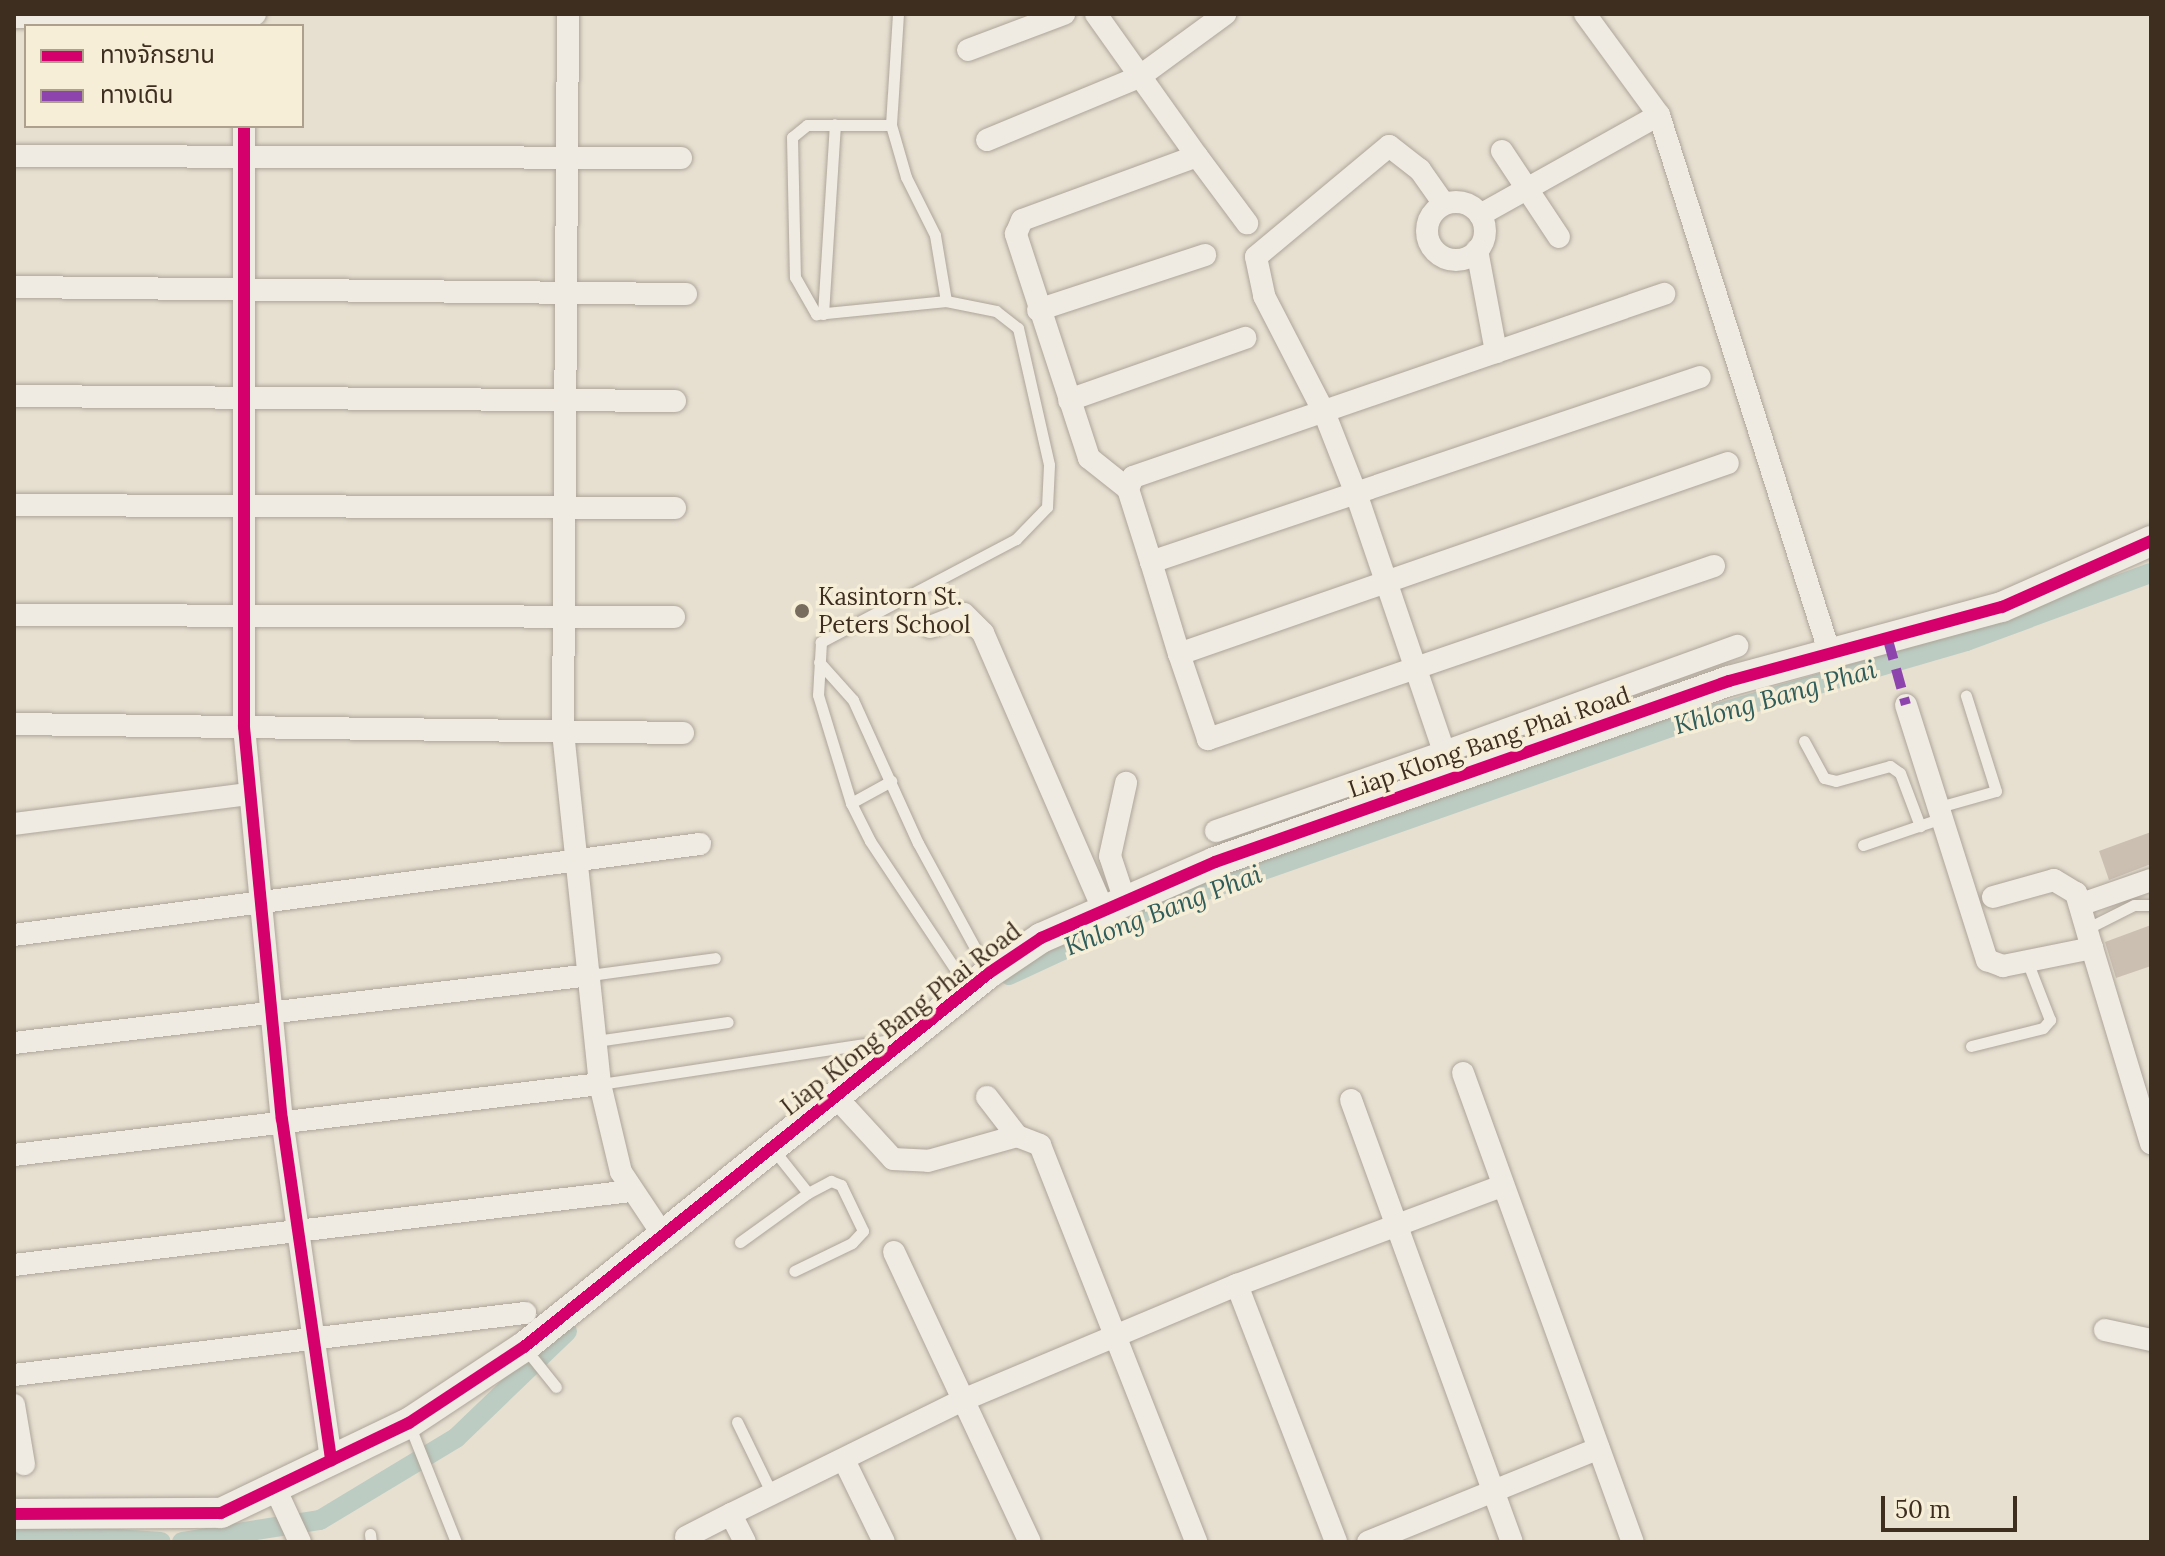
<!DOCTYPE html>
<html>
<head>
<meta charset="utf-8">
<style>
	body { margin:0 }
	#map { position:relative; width:2165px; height:1556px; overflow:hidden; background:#e7e0d1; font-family:Lora,"Noto Sans Thai",serif }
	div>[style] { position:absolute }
	.canal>* { height:20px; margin:-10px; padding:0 10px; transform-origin:10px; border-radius:10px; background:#bcccc2 }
	.building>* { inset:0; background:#cbbfb2 }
	.roads { filter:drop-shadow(0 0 2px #ada599) drop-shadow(0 0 2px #ada599) }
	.lane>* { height:11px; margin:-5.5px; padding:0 5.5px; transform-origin:5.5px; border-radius:5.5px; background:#efebe3 }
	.street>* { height:22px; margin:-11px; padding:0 11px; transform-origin:11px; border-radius:11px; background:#efebe3 }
	.street>.ring { margin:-11px; padding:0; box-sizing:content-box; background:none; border:22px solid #efebe3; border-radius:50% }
	.secondary>* { height:30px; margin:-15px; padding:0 15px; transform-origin:15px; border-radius:15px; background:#efebe3 }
	.quiet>* { height:10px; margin-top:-5px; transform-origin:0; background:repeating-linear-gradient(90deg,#8e44ad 0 20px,transparent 0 30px) }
	.cycleway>* { height:12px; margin:-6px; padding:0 6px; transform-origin:6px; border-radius:6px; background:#d6006c }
	.dots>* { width:22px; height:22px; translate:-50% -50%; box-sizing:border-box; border:4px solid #f7eed8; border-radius:50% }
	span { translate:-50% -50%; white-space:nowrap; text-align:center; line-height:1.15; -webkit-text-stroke:7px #f7eed8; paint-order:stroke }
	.poi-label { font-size:24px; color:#3d2e20 }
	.left { translate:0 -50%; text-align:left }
	.street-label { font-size:24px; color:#3d2e20 }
	.water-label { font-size:26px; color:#2f5d5a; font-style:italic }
	.frame { position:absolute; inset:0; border:16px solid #3d2e20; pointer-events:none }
	.legend { position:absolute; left:24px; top:24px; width:280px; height:104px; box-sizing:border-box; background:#f7eed8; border:2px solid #ada18e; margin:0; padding:10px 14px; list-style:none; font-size:24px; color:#3d2e20 }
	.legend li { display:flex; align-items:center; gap:16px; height:40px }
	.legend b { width:40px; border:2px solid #ada18e }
	.scale { position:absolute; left:1881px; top:1496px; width:136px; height:36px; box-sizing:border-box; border:4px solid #3d2e20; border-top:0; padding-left:10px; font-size:24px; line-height:28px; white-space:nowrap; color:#3d2e20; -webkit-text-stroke:6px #f7eed8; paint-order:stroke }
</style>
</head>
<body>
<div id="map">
	<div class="canal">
		<div style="left:1009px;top:975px;width:154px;rotate:-24.9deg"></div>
		<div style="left:1149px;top:910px;width:556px;rotate:-19.31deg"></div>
		<div style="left:1674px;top:726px;width:304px;rotate:-16.2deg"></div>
		<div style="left:1966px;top:641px;width:197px;rotate:-20.2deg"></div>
		<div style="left:14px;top:1540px;width:32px;rotate:-11deg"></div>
		<div style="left:45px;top:1534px;width:116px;rotate:3.9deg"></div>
		<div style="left:182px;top:1542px;width:140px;rotate:-9.1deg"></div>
		<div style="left:320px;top:1520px;width:159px;rotate:-31.1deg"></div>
		<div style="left:456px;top:1438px;width:154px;rotate:-43.9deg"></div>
	</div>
	<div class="building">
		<div style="clip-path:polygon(2151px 832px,2151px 864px,2109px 880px,2099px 851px)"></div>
		<div style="clip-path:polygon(2151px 925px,2151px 966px,2116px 978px,2105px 942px)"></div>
	</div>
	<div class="roads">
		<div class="lane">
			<div style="left:891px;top:125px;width:84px;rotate:180deg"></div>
			<div style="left:807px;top:125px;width:19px;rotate:141deg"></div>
			<div style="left:792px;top:137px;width:140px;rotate:88.8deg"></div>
			<div style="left:795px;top:277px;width:43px;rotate:60.4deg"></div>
			<div style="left:816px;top:314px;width:131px;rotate:-5.7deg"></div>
			<div style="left:946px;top:301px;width:67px;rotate:-99.5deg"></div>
			<div style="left:935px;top:235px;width:65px;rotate:-116.6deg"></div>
			<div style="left:906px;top:177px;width:54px;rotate:-106.1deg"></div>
			<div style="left:891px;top:125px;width:111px;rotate:-86.4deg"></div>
			<div style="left:946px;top:301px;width:51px;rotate:11.3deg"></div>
			<div style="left:996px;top:311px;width:28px;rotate:38deg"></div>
			<div style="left:1018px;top:328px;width:140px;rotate:77.2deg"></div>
			<div style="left:1049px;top:465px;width:42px;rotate:92.7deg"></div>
			<div style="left:1047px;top:507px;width:45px;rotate:134.1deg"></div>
			<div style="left:1016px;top:539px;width:221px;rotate:152.2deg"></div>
			<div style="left:821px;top:642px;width:53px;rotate:93.2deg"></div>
			<div style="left:818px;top:695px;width:113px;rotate:73deg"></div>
			<div style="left:851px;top:803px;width:42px;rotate:63.4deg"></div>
			<div style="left:870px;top:841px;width:175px;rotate:56.4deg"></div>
			<div style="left:823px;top:314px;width:190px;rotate:-86.4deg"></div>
			<div style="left:819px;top:662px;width:51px;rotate:48.2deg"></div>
			<div style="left:853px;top:700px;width:157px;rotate:65.6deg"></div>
			<div style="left:918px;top:843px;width:147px;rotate:61.5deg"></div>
			<div style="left:1804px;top:741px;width:42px;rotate:61.6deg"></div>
			<div style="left:1824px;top:778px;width:12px;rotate:14deg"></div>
			<div style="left:1836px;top:781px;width:56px;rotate:-15.5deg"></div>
			<div style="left:1890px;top:766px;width:12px;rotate:35deg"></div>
			<div style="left:1900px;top:773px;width:57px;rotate:69.3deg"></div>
			<div style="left:851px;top:803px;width:46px;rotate:-28.8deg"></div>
			<div style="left:1939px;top:807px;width:59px;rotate:-15.7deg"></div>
			<div style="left:1996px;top:791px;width:100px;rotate:-107.5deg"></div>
			<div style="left:1863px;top:845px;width:83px;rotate:-18.9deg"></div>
			<div style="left:2088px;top:928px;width:51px;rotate:-26.6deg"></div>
			<div style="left:2134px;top:905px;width:17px"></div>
			<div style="left:590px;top:975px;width:126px;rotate:-7.7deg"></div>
			<div style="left:596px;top:1041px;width:133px;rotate:-8.2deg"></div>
			<div style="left:1971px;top:1046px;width:74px;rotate:-14deg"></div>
			<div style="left:2043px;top:1028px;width:11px;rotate:-49deg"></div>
			<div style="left:2050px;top:1020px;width:63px;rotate:-111.3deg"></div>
			<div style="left:600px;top:1084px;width:294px;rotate:-8.6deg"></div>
			<div style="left:773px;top:1149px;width:56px;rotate:51.5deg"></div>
			<div style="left:808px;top:1193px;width:26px;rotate:-28deg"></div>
			<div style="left:831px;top:1181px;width:11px;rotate:22deg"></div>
			<div style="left:841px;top:1185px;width:51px;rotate:64.4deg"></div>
			<div style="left:863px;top:1231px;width:16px;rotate:133deg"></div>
			<div style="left:852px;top:1243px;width:64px;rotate:154.2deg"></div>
			<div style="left:740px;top:1242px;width:84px;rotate:-35.8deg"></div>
			<div style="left:524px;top:1347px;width:51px;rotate:51.3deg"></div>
			<div style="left:737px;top:1422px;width:80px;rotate:64.1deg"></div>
			<div style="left:409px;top:1424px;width:127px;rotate:68.3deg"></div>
			<div style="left:370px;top:1534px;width:8px;rotate:83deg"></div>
		</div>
		<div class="street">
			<div style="left:568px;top:14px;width:718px;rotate:90.4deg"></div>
			<div style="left:563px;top:732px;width:354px;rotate:84deg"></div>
			<div style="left:600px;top:1084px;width:90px;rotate:76.6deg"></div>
			<div style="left:621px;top:1172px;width:76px;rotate:56.3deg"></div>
			<div style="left:1096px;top:14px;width:174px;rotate:54.6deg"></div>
			<div style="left:1585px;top:14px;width:125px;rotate:53.8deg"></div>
			<div style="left:1659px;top:115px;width:562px;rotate:72.4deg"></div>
			<div style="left:14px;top:17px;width:241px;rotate:-0.7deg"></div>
			<div style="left:968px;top:50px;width:103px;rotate:-20.6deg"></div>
			<div style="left:244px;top:126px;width:601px;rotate:90deg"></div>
			<div style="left:244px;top:727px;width:394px;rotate:84.5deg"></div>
			<div style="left:282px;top:1119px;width:345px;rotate:81.8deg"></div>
			<div style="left:987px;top:140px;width:165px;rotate:-22.5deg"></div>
			<div style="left:1139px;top:77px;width:107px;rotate:-36.2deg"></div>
			<div style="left:1502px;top:151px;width:103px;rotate:56.5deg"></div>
			<div style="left:14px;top:156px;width:667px;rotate:0.17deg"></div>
			<div class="ring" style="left:1427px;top:202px;width:36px;height:36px"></div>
			<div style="left:1444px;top:204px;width:42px;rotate:-125.2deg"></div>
			<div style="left:1420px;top:170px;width:39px;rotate:-142deg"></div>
			<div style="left:1389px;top:146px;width:173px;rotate:140.2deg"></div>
			<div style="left:1256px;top:257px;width:40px;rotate:78deg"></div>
			<div style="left:1264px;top:296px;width:131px;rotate:62.7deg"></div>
			<div style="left:1324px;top:412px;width:90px;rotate:68.6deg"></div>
			<div style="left:1357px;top:496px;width:270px;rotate:71.2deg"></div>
			<div style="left:1444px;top:752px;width:312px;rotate:-19.9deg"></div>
			<div style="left:1480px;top:215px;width:205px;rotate:-29.2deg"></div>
			<div style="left:1477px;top:250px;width:104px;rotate:79.4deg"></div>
			<div style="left:14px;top:287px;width:672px;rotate:0.6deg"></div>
			<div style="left:1038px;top:310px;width:176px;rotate:-18.2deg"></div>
			<div style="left:14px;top:396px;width:661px;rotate:0.43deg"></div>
			<div style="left:1069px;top:400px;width:187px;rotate:-19.4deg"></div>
			<div style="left:1128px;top:489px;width:50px;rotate:-141.5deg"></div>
			<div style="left:1089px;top:458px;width:236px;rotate:-108.1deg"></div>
			<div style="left:1016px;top:234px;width:15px;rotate:-67deg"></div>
			<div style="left:1022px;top:220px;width:186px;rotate:-20.1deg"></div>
			<div style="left:1197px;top:156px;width:84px;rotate:53.3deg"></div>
			<div style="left:14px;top:505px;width:661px;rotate:0.26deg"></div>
			<div style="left:1151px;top:562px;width:77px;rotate:-107.5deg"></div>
			<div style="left:1128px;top:489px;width:13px;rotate:-67deg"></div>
			<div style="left:1133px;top:477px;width:562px;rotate:-19.02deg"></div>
			<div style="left:1714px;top:566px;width:535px;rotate:161.12deg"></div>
			<div style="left:1208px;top:739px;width:90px;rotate:-108.8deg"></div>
			<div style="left:1179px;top:654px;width:581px;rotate:-19.18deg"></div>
			<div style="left:14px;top:615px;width:660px;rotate:0.17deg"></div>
			<div style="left:930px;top:627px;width:36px;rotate:-21deg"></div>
			<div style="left:964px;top:614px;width:27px;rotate:45deg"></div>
			<div style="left:983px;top:633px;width:303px;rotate:66.5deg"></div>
			<div style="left:1179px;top:654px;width:96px;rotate:-106.9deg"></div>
			<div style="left:1151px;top:562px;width:579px;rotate:-18.62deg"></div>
			<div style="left:1906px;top:705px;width:268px;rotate:72.4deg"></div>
			<div style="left:1987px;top:960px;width:17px;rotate:21deg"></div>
			<div style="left:2003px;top:966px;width:91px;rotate:-11.4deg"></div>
			<div style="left:2092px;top:948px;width:204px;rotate:73.2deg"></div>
			<div style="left:14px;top:724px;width:669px;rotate:0.77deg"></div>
			<div style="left:14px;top:824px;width:237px;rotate:-7.3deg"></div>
			<div style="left:1216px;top:831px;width:241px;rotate:-19.1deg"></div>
			<div style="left:1993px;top:897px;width:63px;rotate:-15.6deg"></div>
			<div style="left:2054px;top:880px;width:26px;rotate:31deg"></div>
			<div style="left:2076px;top:893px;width:57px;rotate:73.8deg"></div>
			<div style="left:1125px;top:901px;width:47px;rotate:-108.4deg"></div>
			<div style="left:1110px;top:856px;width:75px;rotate:-77.6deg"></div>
			<div style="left:2082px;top:904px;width:73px;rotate:-19.2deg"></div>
			<div style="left:14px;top:935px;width:692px;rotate:-7.56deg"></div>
			<div style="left:14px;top:1043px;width:580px;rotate:-6.73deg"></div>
			<div style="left:1463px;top:1073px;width:499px;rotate:70.1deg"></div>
			<div style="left:836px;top:1097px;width:84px;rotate:47.4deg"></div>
			<div style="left:893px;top:1159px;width:35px;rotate:3deg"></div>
			<div style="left:928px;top:1161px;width:92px;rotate:-15.7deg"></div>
			<div style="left:1017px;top:1136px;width:25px;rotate:21deg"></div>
			<div style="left:1040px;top:1145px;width:427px;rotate:68.5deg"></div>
			<div style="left:987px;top:1097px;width:49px;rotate:52.4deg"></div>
			<div style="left:1351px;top:1100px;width:470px;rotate:70deg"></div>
			<div style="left:14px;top:1155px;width:590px;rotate:-6.91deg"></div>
			<div style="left:894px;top:1252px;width:320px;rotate:64.9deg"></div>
			<div style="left:14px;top:1265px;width:621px;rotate:-6.84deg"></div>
			<div style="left:1237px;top:1285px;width:275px;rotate:68.9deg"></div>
			<div style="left:2105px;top:1330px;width:47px;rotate:12.3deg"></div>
			<div style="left:14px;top:1375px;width:515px;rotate:-6.92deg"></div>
			<div style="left:14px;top:1405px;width:60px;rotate:80.4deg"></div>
			<div style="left:844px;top:1460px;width:91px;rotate:64deg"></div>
			<div style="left:275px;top:1488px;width:60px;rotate:65.2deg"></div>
			<div style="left:686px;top:1537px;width:51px;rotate:-27.1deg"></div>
			<div style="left:745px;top:1542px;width:31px;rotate:-117deg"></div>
			<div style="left:731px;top:1514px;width:258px;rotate:-26.2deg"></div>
			<div style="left:963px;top:1400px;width:297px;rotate:-22.8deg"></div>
			<div style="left:1237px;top:1285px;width:283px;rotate:-20.5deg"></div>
			<div style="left:1368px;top:1542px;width:249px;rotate:-22.1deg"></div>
		</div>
		<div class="secondary">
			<div style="left:14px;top:1514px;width:207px;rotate:-0.3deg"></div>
			<div style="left:221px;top:1513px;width:208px;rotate:-25.6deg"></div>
			<div style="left:409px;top:1423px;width:138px;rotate:-33.5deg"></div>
			<div style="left:524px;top:1347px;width:597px;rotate:-38.81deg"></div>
			<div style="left:989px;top:973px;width:63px;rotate:-33.9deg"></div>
			<div style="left:1041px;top:938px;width:190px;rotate:-23.6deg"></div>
			<div style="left:1215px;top:862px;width:545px;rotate:-19.4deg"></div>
			<div style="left:1729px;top:681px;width:283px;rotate:-15.2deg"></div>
			<div style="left:2002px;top:607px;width:163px;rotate:-23.9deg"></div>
		</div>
	</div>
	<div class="quiet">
		<div style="left:1888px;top:640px;width:67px;rotate:74.5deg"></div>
	</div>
	<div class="cycleway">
		<div style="left:244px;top:126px;width:601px;rotate:90deg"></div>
		<div style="left:244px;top:727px;width:394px;rotate:84.5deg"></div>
		<div style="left:282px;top:1119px;width:345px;rotate:81.8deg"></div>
		<div style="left:14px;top:1514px;width:207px;rotate:-0.3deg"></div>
		<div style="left:221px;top:1513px;width:208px;rotate:-25.6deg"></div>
		<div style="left:409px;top:1423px;width:138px;rotate:-33.5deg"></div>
		<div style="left:524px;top:1347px;width:597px;rotate:-38.81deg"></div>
		<div style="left:989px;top:973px;width:63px;rotate:-33.9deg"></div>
		<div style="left:1041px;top:938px;width:190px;rotate:-23.6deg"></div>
		<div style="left:1215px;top:862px;width:545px;rotate:-19.4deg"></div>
		<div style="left:1729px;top:681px;width:283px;rotate:-15.2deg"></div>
		<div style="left:2002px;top:607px;width:163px;rotate:-23.9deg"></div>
	</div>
	<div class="dots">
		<div style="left:802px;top:611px;background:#786c5e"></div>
	</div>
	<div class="poi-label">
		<span class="left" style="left:818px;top:611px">Kasintorn St.<br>Peters School</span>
	</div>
	<div class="street-label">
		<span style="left:1489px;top:742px;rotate:-19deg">Liap Klong Bang Phai Road</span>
		<span style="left:901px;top:1019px;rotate:-38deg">Liap Klong Bang Phai Road</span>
	</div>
	<div class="water-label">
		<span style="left:1775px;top:697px;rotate:-16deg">Khlong Bang Phai</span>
		<span style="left:1163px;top:910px;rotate:-21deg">Khlong Bang Phai</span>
	</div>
	<div class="frame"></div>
	<ul class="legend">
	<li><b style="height:10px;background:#d6006c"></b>ทางจักรยาน</li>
	<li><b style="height:10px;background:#8e44ad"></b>ทางเดิน</li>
	</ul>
	<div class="scale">50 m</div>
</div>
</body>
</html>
